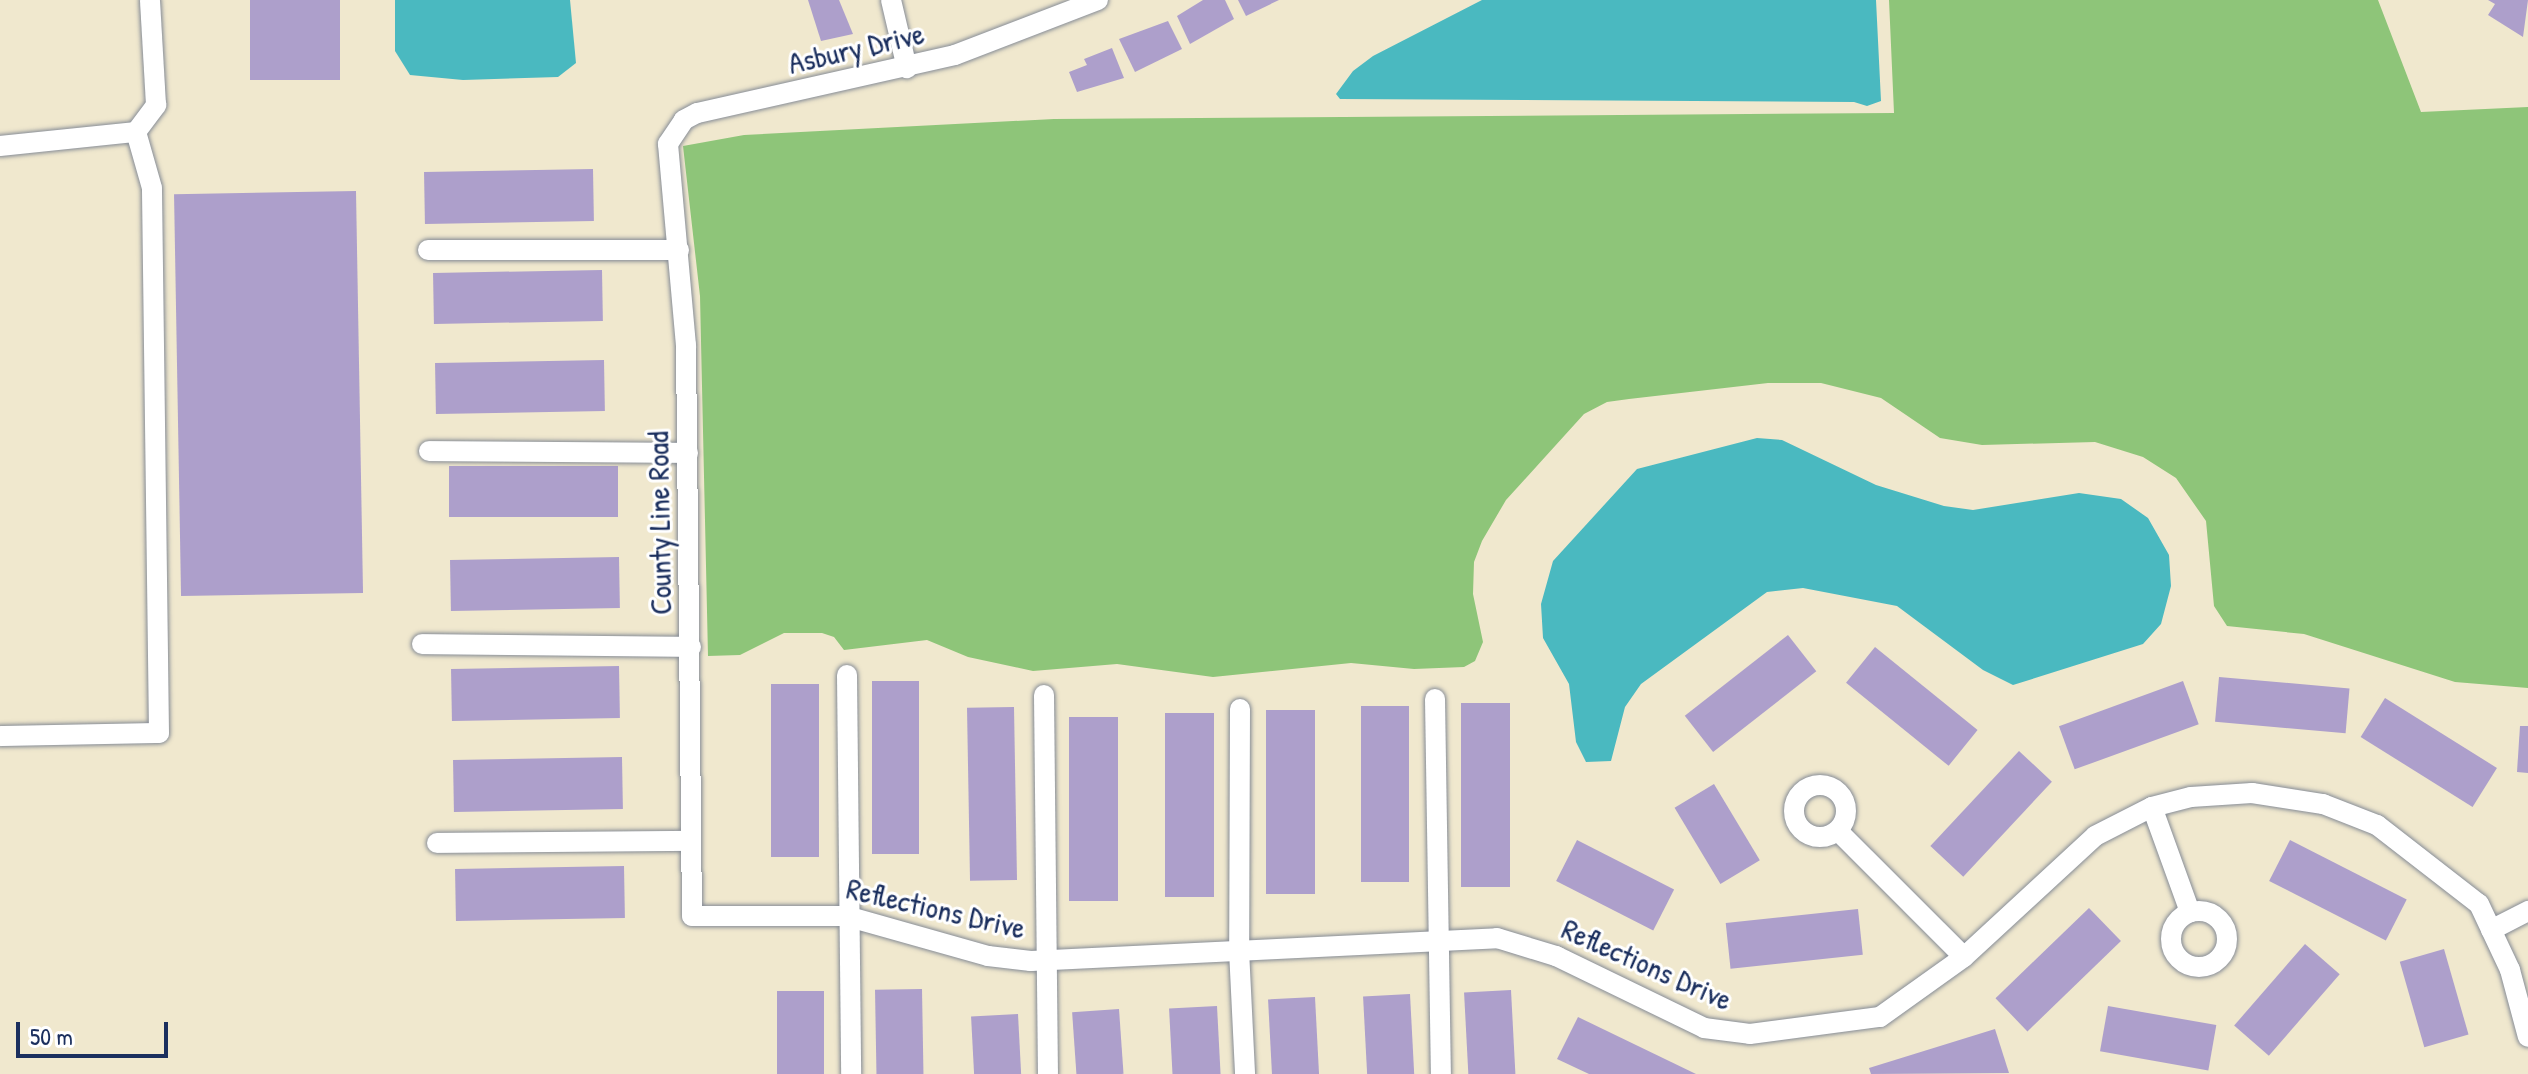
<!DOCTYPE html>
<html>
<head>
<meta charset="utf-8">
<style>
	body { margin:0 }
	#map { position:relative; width:2528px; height:1074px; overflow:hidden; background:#f0e8ce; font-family:"Patrick Hand",sans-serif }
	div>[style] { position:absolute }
	.green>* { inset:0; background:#8ec579 }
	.water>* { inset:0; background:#4ab9c0 }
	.building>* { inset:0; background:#ad9fcb; transform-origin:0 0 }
	.roads { filter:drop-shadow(0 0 2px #868c96) drop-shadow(0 0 2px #868c96) }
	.minor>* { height:20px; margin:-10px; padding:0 10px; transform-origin:10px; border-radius:10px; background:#fff }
	.minor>.ring { margin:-10px; padding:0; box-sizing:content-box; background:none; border:20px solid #fff; border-radius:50% }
	span { translate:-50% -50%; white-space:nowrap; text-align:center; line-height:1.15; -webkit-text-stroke:6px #fff; paint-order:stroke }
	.street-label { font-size:30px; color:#1b2f5e }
	.scale { position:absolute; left:16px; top:1022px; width:152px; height:36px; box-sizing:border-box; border:4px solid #1b2f5e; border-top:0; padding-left:10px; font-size:24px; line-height:28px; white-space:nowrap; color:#1b2f5e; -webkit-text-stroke:6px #fff; paint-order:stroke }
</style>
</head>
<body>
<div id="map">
	<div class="green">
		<div style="clip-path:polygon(1889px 0,2378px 0,2421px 112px,2528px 107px,2528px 688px,2455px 682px,2304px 634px,2227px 626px,2214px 606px,2206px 521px,2176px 478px,2143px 457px,2095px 442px,1982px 445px,1940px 438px,1881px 398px,1821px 383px,1768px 383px,1629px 399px,1607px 402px,1584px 414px,1506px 500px,1482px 541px,1474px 562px,1473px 594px,1483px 642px,1475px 661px,1464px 667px,1414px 669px,1351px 663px,1213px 677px,1117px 664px,1033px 671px,968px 657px,927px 640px,844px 650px,834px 637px,822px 633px,784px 633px,740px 655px,708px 656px,700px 296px,683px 146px,744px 135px,1054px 119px,1894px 113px)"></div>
	</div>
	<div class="water">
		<div style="clip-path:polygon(395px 0,570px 0,576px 63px,558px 77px,463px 80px,410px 75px,395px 51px)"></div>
		<div style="clip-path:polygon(1482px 0,1876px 0,1881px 101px,1867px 106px,1854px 102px,1340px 99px,1336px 94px,1353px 71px,1373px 56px)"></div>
		<div style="clip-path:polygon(1757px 438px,1782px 440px,1876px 485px,1944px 506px,1973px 510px,2079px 493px,2121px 499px,2148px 518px,2169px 555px,2171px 586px,2161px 624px,2143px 644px,2013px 685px,1983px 670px,1897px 606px,1803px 588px,1767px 592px,1641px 684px,1625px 707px,1611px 761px,1586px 762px,1576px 742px,1569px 684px,1543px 638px,1541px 604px,1553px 561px,1637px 469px)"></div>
	</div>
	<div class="building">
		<div style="left:250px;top:0;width:90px;height:80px"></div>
		<div style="clip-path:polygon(808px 0,839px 0,853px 34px,821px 41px)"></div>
		<div style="clip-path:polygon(1203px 0,1225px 0,1234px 19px,1190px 44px,1177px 16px)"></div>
		<div style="clip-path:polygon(1238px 0,1279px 0,1246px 16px)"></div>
		<div style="clip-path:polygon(2488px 0,2528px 0,2523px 37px,2488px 15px,2495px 4px)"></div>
		<div style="clip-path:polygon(1168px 21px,1182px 49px,1135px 72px,1119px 39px)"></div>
		<div style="clip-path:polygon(1112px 48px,1124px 78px,1077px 92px,1069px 72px,1087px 65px,1084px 59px)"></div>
		<div style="left:593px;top:169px;width:52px;height:169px;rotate:89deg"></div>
		<div style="left:356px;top:191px;width:402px;height:182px;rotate:89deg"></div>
		<div style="left:602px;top:270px;width:51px;height:169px;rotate:89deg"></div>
		<div style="left:604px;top:360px;width:51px;height:169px;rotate:89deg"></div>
		<div style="left:618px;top:466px;width:51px;height:169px;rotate:90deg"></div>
		<div style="left:619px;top:557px;width:51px;height:169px;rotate:89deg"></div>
		<div style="left:1788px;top:635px;width:46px;height:131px;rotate:52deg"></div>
		<div style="left:1875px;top:647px;width:132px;height:46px;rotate:39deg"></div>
		<div style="left:619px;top:666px;width:52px;height:168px;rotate:89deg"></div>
		<div style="left:2219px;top:677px;width:131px;height:45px;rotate:5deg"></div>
		<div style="left:872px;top:681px;width:47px;height:173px"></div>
		<div style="left:2183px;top:681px;width:46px;height:132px;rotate:70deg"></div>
		<div style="left:771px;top:684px;width:48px;height:173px"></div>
		<div style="left:2385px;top:698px;width:132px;height:46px;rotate:32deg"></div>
		<div style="left:1461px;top:703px;width:49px;height:184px"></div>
		<div style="left:1361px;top:706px;width:48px;height:176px"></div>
		<div style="left:1014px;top:707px;width:173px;height:47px;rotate:89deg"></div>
		<div style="left:1266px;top:710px;width:49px;height:184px"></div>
		<div style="left:1165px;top:713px;width:49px;height:184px"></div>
		<div style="left:1069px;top:717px;width:49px;height:184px"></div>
		<div style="clip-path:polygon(2520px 726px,2528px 726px,2528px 773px,2517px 772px)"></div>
		<div style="left:2019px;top:751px;width:45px;height:130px;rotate:43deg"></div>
		<div style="left:622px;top:757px;width:52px;height:169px;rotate:89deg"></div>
		<div style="left:1714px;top:784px;width:89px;height:46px;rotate:59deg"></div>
		<div style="left:1577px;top:840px;width:109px;height:46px;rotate:27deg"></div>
		<div style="left:2290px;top:840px;width:131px;height:46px;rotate:27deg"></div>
		<div style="left:624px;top:866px;width:52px;height:169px;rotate:89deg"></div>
		<div style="left:2089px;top:908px;width:46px;height:130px;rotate:46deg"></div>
		<div style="left:1858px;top:909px;width:46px;height:133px;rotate:84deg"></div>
		<div style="left:2305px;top:944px;width:46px;height:108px;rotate:41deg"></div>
		<div style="left:2444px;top:949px;width:89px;height:46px;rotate:74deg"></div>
		<div style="left:922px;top:989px;width:85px;height:47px;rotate:89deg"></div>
		<div style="left:1511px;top:990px;width:84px;height:47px;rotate:87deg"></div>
		<div style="left:777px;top:991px;width:47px;height:83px"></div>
		<div style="left:1410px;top:994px;width:80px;height:47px;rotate:87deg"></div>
		<div style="left:1315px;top:997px;width:77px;height:47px;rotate:87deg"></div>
		<div style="left:1217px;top:1006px;width:68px;height:48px;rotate:87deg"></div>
		<div style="left:2108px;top:1006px;width:110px;height:46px;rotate:10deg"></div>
		<div style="left:1119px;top:1009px;width:65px;height:47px;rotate:86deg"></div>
		<div style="left:1018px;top:1014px;width:60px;height:47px;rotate:87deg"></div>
		<div style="clip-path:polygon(1578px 1017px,1696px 1074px,1589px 1074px,1557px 1059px)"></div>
		<div style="clip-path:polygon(1995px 1029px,2009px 1073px,1871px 1074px,1869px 1068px)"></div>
	</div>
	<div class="roads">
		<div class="minor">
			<div style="left:891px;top:0;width:70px;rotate:76.8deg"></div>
			<div style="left:1098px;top:0;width:153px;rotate:159deg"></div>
			<div style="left:955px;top:55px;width:264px;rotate:167.3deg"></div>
			<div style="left:697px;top:113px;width:15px;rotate:152deg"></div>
			<div style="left:684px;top:120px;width:29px;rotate:124deg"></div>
			<div style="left:668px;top:144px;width:202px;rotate:84.9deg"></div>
			<div style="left:686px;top:345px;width:571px;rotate:89.4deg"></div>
			<div style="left:692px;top:916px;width:154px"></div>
			<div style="left:846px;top:916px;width:148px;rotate:15.7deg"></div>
			<div style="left:988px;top:956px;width:43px;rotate:6.6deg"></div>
			<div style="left:1031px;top:961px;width:467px;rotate:-2.8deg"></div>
			<div style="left:1497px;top:938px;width:62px;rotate:17deg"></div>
			<div style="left:1556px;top:956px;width:165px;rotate:25.9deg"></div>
			<div style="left:1704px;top:1028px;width:46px;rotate:7.4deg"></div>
			<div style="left:1750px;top:1034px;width:131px;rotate:-7.5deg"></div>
			<div style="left:1880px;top:1017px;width:103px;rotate:-35.5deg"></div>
			<div style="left:1964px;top:957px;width:178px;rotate:-42.7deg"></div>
			<div style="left:2095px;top:836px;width:64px;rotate:-27deg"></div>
			<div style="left:2152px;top:807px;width:40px;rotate:-14.4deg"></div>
			<div style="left:2191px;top:797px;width:61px;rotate:-3.8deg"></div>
			<div style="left:2252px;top:793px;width:72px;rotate:8.8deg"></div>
			<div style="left:2323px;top:804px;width:58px;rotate:21.3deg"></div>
			<div style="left:2377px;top:825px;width:129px;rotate:37.8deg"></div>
			<div style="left:2479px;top:904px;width:73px;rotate:64.8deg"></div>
			<div style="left:2510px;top:970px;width:69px;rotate:75deg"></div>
			<div style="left:0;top:146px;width:137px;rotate:-5.9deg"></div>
			<div style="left:136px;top:132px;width:34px;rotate:-53deg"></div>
			<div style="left:156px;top:105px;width:105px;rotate:-93.3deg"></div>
			<div style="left:428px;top:250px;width:251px"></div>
			<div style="left:429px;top:451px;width:259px;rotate:0.4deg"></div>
			<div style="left:422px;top:644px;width:269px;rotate:0.6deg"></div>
			<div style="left:847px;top:675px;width:399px;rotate:89.4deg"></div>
			<div style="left:1044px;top:695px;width:379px;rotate:89.4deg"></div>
			<div style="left:1435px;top:699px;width:375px;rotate:89.1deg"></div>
			<div style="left:1240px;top:709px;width:241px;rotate:90.2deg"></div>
			<div style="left:1239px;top:950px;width:124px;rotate:87.2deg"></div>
			<div style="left:0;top:736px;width:159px;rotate:-1.1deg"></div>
			<div style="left:159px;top:733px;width:545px;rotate:-90.74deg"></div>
			<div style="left:152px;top:188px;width:58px;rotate:-105.9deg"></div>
			<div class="ring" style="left:1794px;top:785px;width:32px;height:32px"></div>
			<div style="left:2152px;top:807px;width:112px;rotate:70.1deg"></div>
			<div style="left:1838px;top:831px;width:178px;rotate:45deg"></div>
			<div style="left:437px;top:843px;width:254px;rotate:-0.5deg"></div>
			<div class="ring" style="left:2171px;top:911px;width:36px;height:36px"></div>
			<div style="left:2491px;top:930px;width:42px;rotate:-27.2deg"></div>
		</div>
	</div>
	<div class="street-label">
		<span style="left:856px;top:48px;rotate:-13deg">Asbury Drive</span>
		<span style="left:659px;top:523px;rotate:-91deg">County Line Road</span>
		<span style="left:936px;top:908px;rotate:13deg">Reflections Drive</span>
		<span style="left:1647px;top:964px;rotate:24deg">Reflections Drive</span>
	</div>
	<div class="scale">50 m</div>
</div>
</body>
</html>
